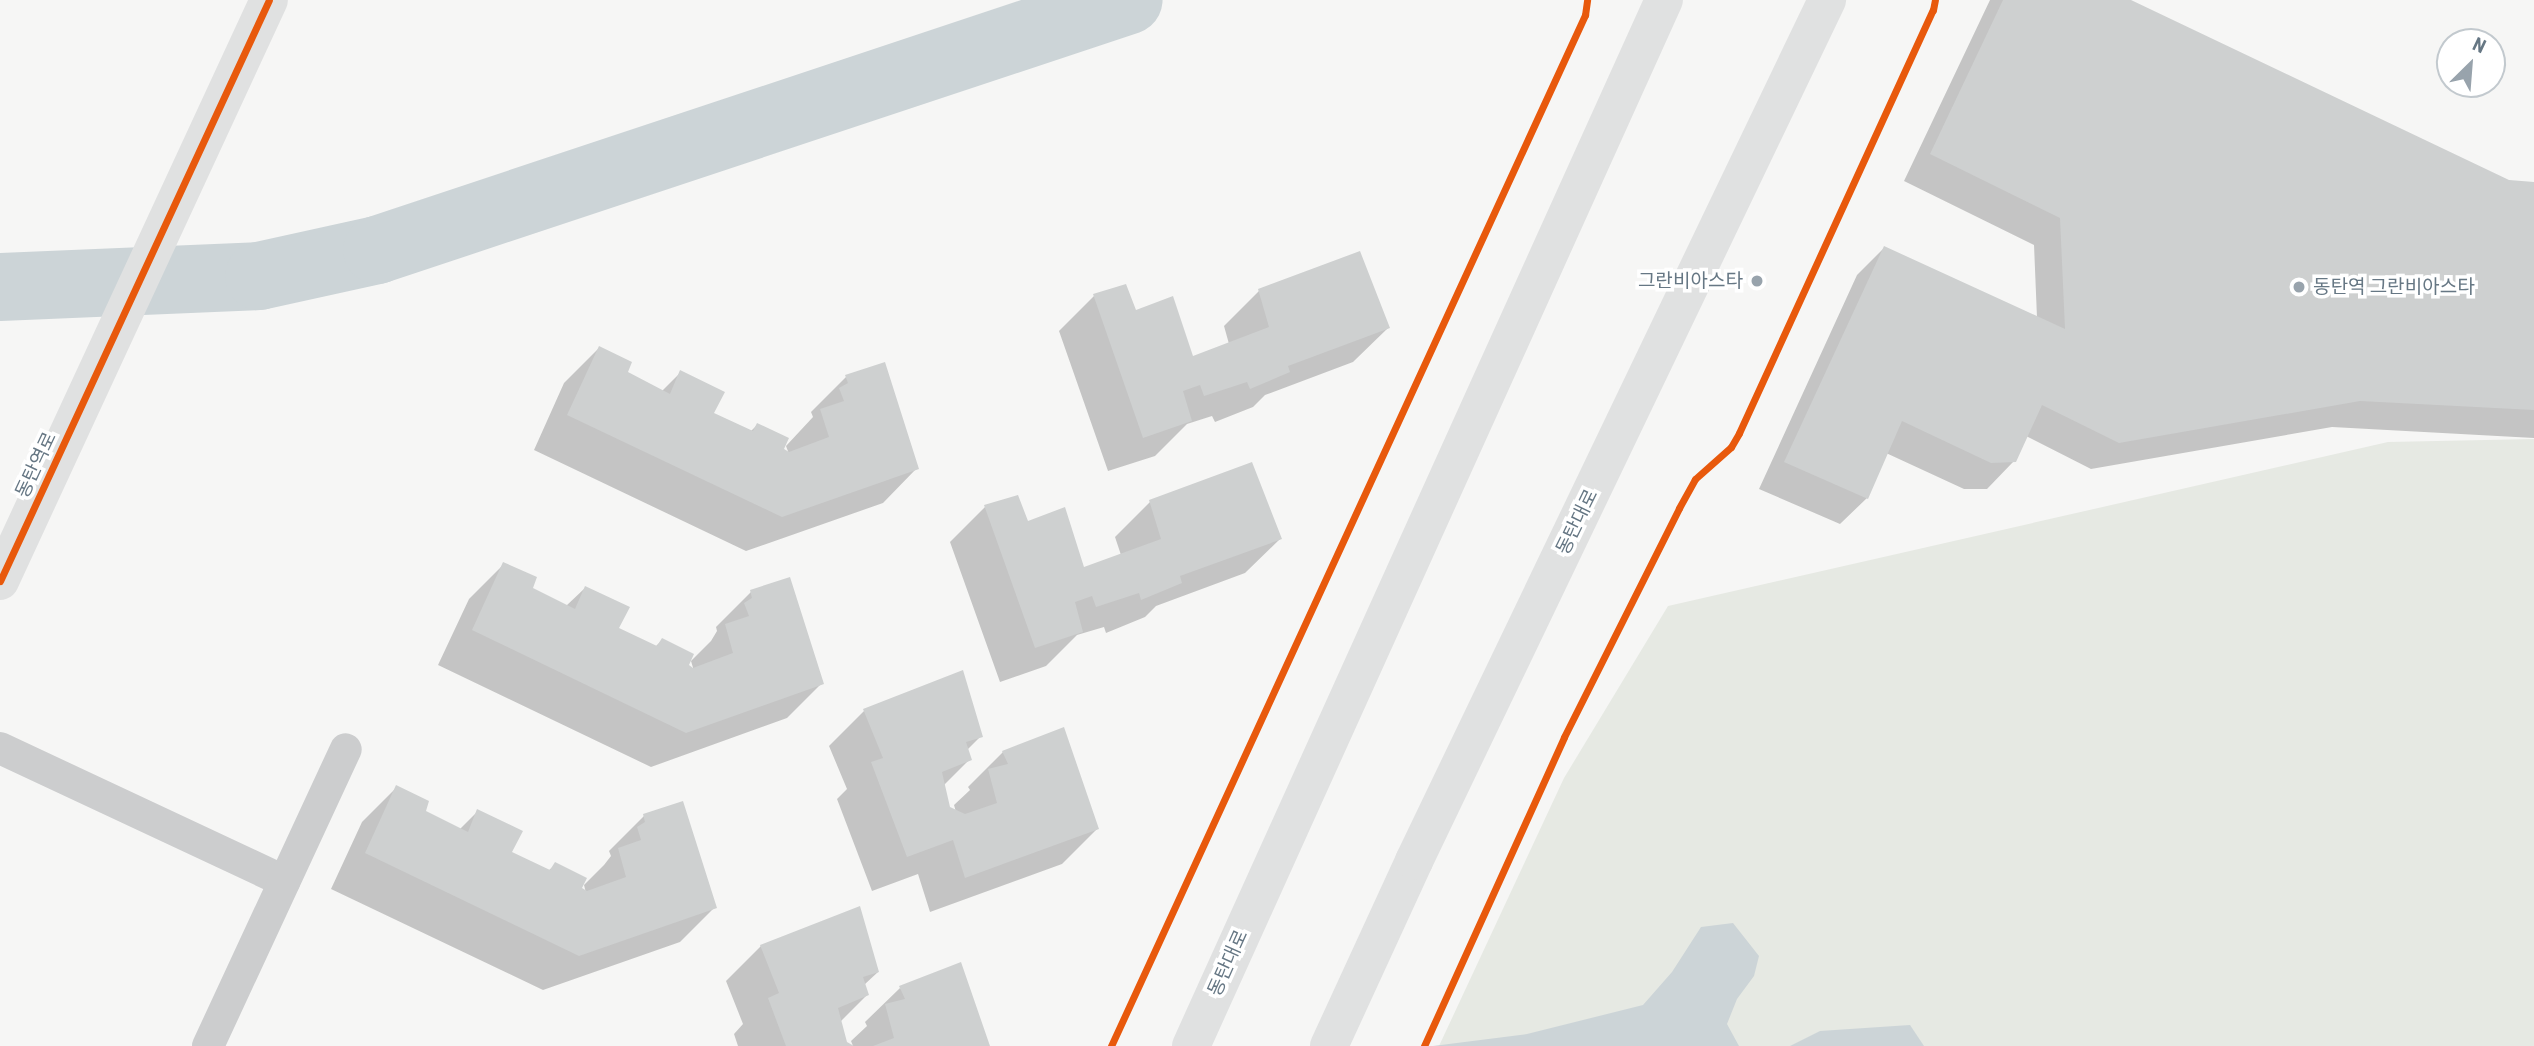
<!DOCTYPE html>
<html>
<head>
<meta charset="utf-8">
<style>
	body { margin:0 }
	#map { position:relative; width:2534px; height:1046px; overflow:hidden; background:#f6f6f5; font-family:"Roboto Condensed","Noto Sans KR",sans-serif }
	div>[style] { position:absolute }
	.green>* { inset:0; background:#e6e9e3 }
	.water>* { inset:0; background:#ccd4d7 }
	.shadow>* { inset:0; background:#0003 }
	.river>* { height:68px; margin:-34px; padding:0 34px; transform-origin:34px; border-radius:34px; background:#ccd4d7 }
	.building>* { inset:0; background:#ced0d0 }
	.street>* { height:32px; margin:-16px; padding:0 16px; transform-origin:16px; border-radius:16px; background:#cccdce }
	.secondary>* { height:38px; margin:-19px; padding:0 19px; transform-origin:19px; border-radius:19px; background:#e0e1e1 }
	.cycleway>* { height:7px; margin:-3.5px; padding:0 3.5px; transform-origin:3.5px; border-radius:3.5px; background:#e8590c }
	.dots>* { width:19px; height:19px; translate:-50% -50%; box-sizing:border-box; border:4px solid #fff; border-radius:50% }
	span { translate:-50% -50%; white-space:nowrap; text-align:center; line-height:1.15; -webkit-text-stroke:7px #fff; paint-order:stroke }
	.poi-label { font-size:19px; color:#667784 }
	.right { translate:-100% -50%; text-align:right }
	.left { translate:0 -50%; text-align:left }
	.street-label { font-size:19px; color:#667784 }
	.north { position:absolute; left:2436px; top:28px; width:70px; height:70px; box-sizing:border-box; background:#fff; border:2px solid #c2c9ce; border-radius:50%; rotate:25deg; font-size:19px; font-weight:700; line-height:28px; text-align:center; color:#667784 }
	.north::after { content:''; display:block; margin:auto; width:24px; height:32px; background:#98a3ac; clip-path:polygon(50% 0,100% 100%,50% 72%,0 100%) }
</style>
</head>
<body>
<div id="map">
	<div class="green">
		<div style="clip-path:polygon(2534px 439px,2534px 1046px,1439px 1046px,1564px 778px,1668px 606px,2388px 442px)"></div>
	</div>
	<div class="water">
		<div style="clip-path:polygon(0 266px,89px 266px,71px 304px,0 304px)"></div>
		<div style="clip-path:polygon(1733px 923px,1759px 956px,1754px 976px,1737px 999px,1727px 1024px,1739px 1046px,1433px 1046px,1527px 1034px,1643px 1005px,1672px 972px,1701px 927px)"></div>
		<div style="clip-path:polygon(1910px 1025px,1924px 1046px,1790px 1046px,1820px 1031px)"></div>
	</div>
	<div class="shadow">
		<div style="clip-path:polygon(1990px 0,2127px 0,2509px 182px,2534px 183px,2534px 438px,2332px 427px,2091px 469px,2026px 436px,2014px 461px,1987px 489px,1964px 489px,1886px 453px,1867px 498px,1840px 524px,1759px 489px,1857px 275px,1884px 248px,2037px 318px,2034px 245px,1904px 181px)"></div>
		<div style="clip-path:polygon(1259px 291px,1388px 328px,1353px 362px,1265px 395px,1253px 407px,1215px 422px,1212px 416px,1187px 424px,1155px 456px,1108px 471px,1059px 331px,1094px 296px,1135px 312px,1192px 358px,1229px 344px,1224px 326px)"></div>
		<div style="clip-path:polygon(599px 348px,626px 373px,662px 391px,680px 373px,712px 413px,750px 432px,757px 425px,789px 454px,786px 446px,813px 417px,811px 412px,846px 377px,917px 468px,883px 503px,746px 551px,534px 450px,564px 383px)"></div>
		<div style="clip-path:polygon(1150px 502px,1280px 539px,1245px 573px,1156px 606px,1145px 617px,1106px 633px,1104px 627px,1077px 635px,1046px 666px,1000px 682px,950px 542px,985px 507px,1027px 523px,1083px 569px,1121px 555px,1115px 537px)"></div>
		<div style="clip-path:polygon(504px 564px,531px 588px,566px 606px,585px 588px,616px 629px,655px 647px,662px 640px,694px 671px,691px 661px,711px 641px,717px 631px,716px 627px,751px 592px,822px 683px,787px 718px,651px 767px,438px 665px,469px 599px)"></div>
		<div style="clip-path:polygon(864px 711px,981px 736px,967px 750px,970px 759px,943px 786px,948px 808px,956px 812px,954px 805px,970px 790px,968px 787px,1003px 752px,1097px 829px,1062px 864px,930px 912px,918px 874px,872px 891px,837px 799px,847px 789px,829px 746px)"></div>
		<div style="clip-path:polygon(396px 788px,424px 812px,459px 830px,478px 811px,510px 853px,548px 871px,556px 864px,586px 893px,584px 885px,604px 865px,611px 856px,609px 851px,644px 816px,715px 907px,680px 942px,543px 990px,331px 889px,362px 822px)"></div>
		<div style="clip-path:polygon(761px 946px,878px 972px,864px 985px,867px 995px,840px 1022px,845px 1043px,850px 1046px,738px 1046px,734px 1034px,743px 1024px,726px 981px)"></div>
		<div style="clip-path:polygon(900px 988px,988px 1046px,853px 1046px,851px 1041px,867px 1026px,865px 1022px)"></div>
	</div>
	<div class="river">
		<div style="left:0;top:287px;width:259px;rotate:-2.4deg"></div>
		<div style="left:259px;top:276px;width:121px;rotate:-12.4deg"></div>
		<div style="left:377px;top:250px;width:792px;rotate:-18.39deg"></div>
	</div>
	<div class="building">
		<div style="clip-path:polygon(2003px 0,2131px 0,2509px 180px,2534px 182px,2534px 410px,2360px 401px,2119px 443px,2042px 405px,2016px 462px,1991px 463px,1902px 421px,1868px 499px,1784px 462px,1884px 246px,2065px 329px,2060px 218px,1930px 154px)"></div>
		<div style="clip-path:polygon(1360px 251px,1390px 328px,1288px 366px,1290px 372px,1250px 389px,1247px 382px,1204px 396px,1200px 385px,1183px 391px,1192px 421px,1143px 438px,1093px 294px,1126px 284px,1136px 310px,1173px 296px,1193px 356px,1269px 327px,1258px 289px)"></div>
		<div style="clip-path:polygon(599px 346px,632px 362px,628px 372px,670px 394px,680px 370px,725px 392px,714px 413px,753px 431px,757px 423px,789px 438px,784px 449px,789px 452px,829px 437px,820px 409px,844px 401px,839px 388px,848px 383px,845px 375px,885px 362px,919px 469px,782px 517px,567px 415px)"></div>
		<div style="clip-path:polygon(1252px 462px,1282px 539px,1180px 576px,1182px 583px,1141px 600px,1139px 593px,1096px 607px,1092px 596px,1075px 602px,1083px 632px,1035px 648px,984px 505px,1018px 495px,1028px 521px,1065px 507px,1084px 567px,1161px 539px,1149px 500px)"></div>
		<div style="clip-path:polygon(503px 562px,537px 577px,533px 588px,575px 609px,585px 586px,630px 607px,619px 628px,657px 646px,662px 638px,694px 654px,689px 665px,693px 668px,733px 653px,725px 624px,749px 616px,744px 603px,752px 598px,750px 590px,790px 577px,824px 684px,686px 733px,472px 630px)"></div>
		<div style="clip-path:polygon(963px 670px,983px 737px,966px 742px,972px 760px,942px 772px,950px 807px,965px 814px,997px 803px,988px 769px,1008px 764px,1002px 751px,1064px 727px,1099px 829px,965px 878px,953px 840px,907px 857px,871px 762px,883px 758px,863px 709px)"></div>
		<div style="clip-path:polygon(396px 785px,429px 801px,426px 811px,468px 832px,477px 809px,523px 831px,512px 852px,550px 870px,555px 862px,587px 878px,582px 888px,587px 891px,626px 877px,618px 848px,641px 840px,637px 827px,645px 822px,643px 814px,683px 801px,717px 908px,579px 956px,365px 853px)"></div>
		<div style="clip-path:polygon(860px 906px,879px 972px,863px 977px,869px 995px,838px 1008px,847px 1042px,854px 1046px,786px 1046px,768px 998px,779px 993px,760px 945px)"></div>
		<div style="clip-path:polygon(961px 962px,990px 1046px,873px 1046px,894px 1038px,885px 1004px,905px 999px,899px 986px)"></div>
	</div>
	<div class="street">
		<div style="left:0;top:748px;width:314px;rotate:25.1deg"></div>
		<div style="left:208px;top:1046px;width:327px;rotate:-65.1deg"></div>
	</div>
	<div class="secondary">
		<div style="left:0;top:581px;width:640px;rotate:-65.16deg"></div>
		<div style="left:1191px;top:1046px;width:1148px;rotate:-65.67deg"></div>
		<div style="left:1329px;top:1046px;width:204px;rotate:-65.3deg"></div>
		<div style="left:1414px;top:861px;width:955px;rotate:-64.37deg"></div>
	</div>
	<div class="cycleway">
		<div style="left:0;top:581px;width:640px;rotate:-65.16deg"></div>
		<div style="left:1111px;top:1046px;width:1135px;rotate:-65.31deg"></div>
		<div style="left:1585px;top:15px;width:15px;rotate:-82deg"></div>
		<div style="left:1424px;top:1046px;width:339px;rotate:-65.6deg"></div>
		<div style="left:1564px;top:737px;width:256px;rotate:-63.3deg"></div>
		<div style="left:1679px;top:508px;width:33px;rotate:-61deg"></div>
		<div style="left:1695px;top:479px;width:48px;rotate:-41.6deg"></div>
		<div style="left:1731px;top:447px;width:16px;rotate:-60deg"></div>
		<div style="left:1739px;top:433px;width:465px;rotate:-65.4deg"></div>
		<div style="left:1933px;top:10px;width:10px;rotate:-79deg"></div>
	</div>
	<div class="dots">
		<div style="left:1757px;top:281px;background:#98a3ac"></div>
		<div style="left:2299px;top:287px;background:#98a3ac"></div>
	</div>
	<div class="poi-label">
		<span class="right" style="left:1743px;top:281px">그란비아스타</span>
		<span class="left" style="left:2313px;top:287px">동탄역 그란비아스타</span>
	</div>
	<div class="street-label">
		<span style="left:36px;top:465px;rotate:-65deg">동탄역로</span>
		<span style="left:1577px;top:522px;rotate:-64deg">동탄대로</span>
		<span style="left:1228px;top:963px;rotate:-66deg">동탄대로</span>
	</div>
	<div class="north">N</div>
</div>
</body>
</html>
